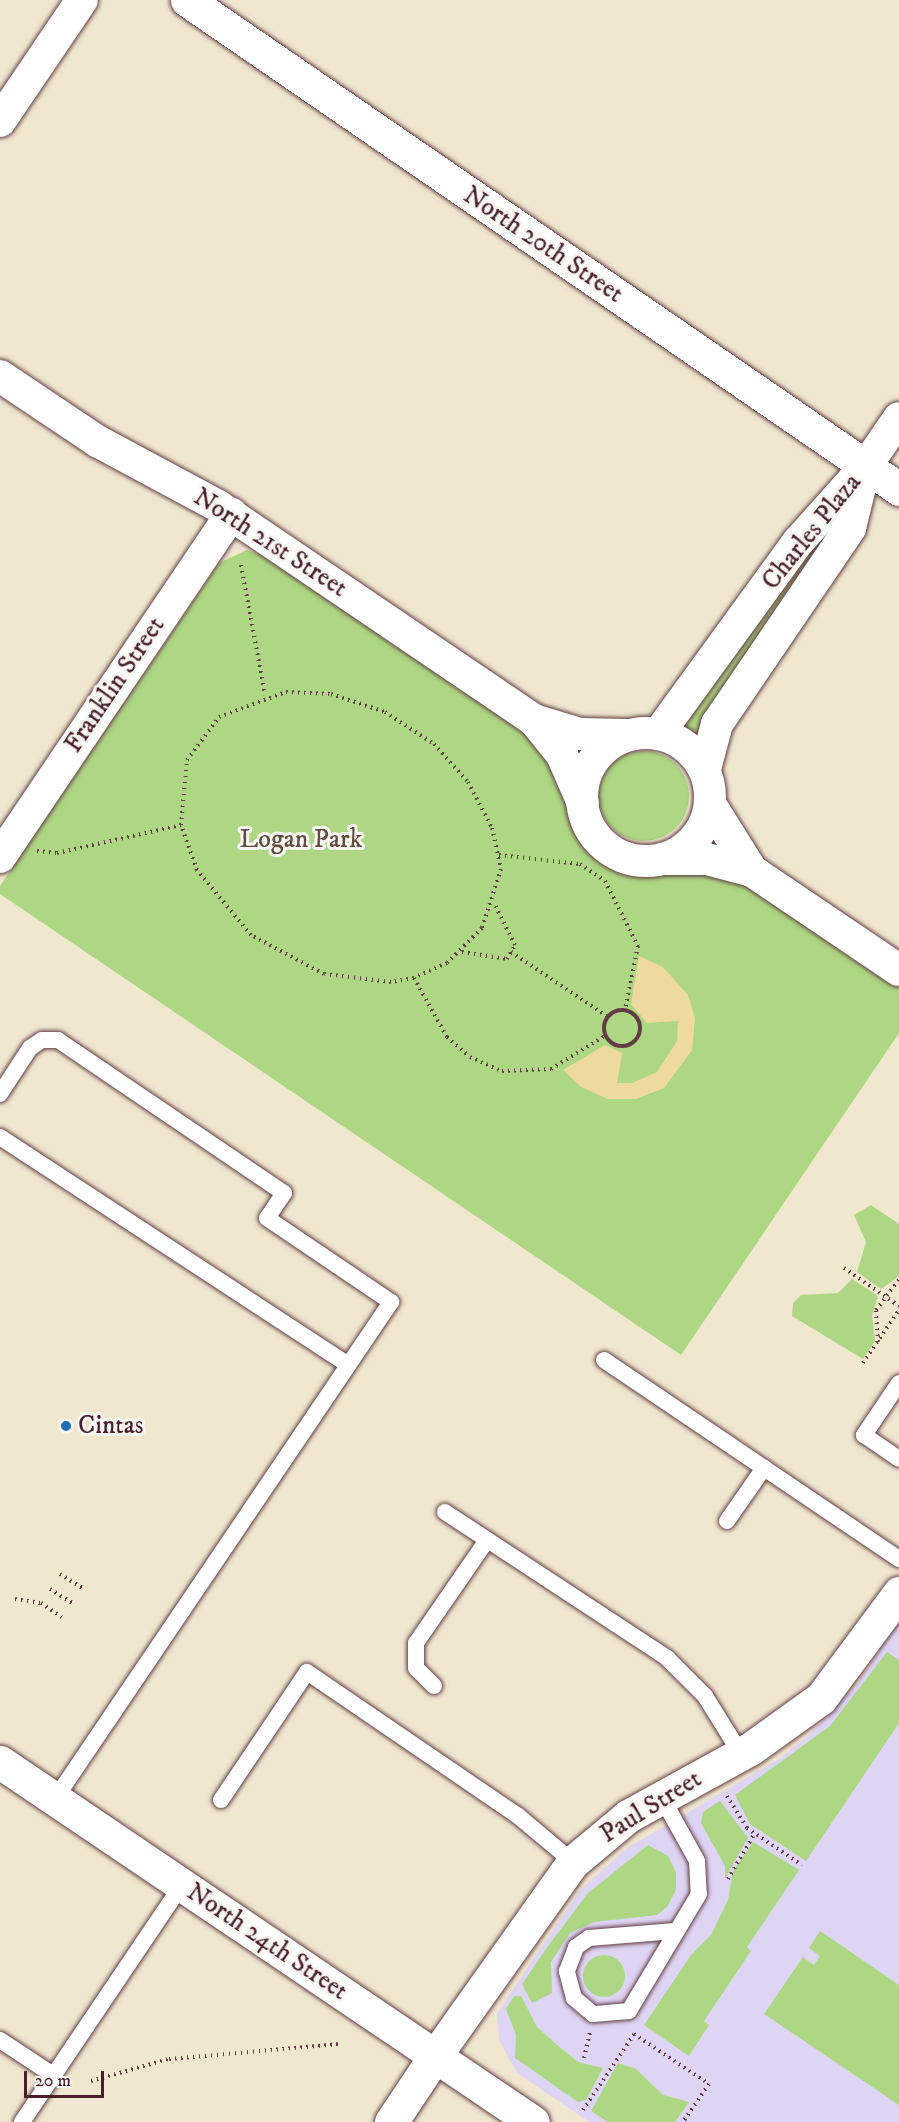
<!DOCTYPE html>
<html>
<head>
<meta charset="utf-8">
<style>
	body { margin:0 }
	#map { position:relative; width:899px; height:2122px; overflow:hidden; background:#f0e7cf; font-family:"IM FELL DW Pica",serif }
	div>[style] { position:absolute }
	.built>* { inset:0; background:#ded5f5 }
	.green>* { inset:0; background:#add783 }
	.round { border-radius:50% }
	.sand>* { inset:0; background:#eeda9e }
	.path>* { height:4px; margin-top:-2px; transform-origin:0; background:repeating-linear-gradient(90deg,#633d44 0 1.5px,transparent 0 6px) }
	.path>.ring { margin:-2px; padding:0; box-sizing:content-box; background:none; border:4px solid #633d44; border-radius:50% }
	.roads { filter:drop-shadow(0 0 2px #633d44) drop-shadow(0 0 2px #633d44) }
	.service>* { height:16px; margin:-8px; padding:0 8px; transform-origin:8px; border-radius:8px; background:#fff }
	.minor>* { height:32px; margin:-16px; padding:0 16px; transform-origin:16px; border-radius:16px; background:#fff }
	.minor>.ring { margin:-16px; padding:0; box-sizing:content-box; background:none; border:32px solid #fff; border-radius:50% }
	.tertiary>* { height:33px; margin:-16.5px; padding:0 16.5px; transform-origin:16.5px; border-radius:16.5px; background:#fff }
	.secondary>* { height:33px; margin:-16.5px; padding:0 16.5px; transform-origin:16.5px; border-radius:16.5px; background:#fff }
	.dots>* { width:16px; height:16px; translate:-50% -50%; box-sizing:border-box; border:3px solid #f6f6f2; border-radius:50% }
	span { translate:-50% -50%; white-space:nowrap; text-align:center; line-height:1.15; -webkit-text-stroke:6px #f6f6f2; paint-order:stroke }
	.street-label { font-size:26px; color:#4a1f2b }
	.park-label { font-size:26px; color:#634d41 }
	.poi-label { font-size:26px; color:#4a1f2b }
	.left { translate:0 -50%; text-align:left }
	.scale { position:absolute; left:24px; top:2071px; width:80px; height:27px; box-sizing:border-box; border:3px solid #4a1f2b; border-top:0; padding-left:8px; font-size:18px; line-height:21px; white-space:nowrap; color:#4a1f2b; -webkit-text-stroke:4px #f6f6f2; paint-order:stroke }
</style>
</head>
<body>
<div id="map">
	<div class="built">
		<div style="clip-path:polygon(899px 1621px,899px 2122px,589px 2122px,517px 2073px,499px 2040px,497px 2013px,581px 1889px,627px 1848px,779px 1759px,810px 1734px,856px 1686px)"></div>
	</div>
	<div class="green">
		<div style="clip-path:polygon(811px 535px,825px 538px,696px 740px,678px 727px)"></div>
		<div style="clip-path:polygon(247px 550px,268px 558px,543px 745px,580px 838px,602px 859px,638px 872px,680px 866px,726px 872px,899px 985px,899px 1033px,681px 1355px,0 894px,0 886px,219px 563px)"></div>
		<div class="round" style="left:599px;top:751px;width:90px;height:90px"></div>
		<div style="clip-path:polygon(871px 1205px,899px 1224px,899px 1276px,881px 1289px,857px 1272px,866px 1242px,854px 1215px)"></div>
		<div style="clip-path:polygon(852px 1279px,878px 1296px,872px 1315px,875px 1341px,863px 1359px,792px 1316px,793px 1303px,801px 1295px,838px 1293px)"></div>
		<div style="clip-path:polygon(887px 1652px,899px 1660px,899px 1723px,806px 1861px,750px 1824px,735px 1795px,830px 1726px)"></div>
		<div style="clip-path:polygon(720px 1801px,748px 1838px,725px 1879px,725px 1866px,701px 1823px,703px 1812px)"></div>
		<div style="clip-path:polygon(753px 1842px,799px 1870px,747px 1947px,751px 1951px,704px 2021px,709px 2025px,689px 2056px,644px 2025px,691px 1955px,711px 1935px,728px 1900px,733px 1871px)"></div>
		<div style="clip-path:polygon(648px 1845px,668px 1856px,676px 1872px,676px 1890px,667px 1907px,657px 1915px,594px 1922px,570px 1933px,551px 1962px,552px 1993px,532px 2003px,522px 1984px,548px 1946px,588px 1893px)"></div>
		<div style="clip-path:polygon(820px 1931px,899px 1985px,899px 2105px,764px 2014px,803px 1957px,814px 1965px,820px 1956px,809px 1948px)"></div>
		<div class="round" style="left:583px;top:1955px;width:42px;height:42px"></div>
		<div style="clip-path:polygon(514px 1996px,521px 1996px,537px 2027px,556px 2044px,578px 2062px,603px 2068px,586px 2100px,578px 2102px,515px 2058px,516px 2035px,506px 2009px)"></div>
		<div style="clip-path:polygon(618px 2063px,636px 2069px,663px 2095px,689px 2102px,675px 2122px,608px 2122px,591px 2111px)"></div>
	</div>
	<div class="sand">
		<div style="clip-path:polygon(639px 956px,663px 967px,688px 995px,695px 1018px,692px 1050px,664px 1088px,636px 1099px,608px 1099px,581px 1087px,563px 1070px,605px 1045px,622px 1053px,617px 1083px,632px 1083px,657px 1072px,677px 1041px,678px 1021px,647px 1023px,631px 1004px)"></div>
	</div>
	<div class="path">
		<div style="left:241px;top:565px;width:132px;rotate:79.5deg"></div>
		<div style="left:286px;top:692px;width:45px;rotate:2.5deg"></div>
		<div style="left:331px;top:694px;width:57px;rotate:18.4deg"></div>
		<div style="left:385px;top:712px;width:59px;rotate:33.1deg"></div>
		<div style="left:434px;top:744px;width:51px;rotate:48.2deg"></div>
		<div style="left:468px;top:782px;width:52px;rotate:62.4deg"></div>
		<div style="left:492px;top:828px;width:42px;rotate:77.6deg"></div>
		<div style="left:501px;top:869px;width:62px;rotate:107.9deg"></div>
		<div style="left:482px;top:928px;width:49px;rotate:135deg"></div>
		<div style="left:447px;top:963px;width:36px;rotate:156deg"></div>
		<div style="left:414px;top:978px;width:23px;rotate:170deg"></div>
		<div style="left:391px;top:982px;width:67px;rotate:-173.2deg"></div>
		<div style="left:324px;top:974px;width:83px;rotate:-151.9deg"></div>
		<div style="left:251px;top:935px;width:85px;rotate:-129.7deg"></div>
		<div style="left:197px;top:870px;width:48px;rotate:-109.6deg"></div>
		<div style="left:181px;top:825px;width:65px;rotate:-84.7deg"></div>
		<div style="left:187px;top:760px;width:54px;rotate:-53.3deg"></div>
		<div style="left:219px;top:717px;width:72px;rotate:-20.5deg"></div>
		<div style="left:37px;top:851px;width:20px;rotate:6deg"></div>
		<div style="left:57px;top:853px;width:127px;rotate:-12.7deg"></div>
		<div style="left:499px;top:855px;width:81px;rotate:6.3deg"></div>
		<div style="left:580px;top:864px;width:30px;rotate:34deg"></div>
		<div style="left:605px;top:881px;width:73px;rotate:63.1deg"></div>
		<div style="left:638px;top:946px;width:65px;rotate:101.5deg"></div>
		<div style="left:462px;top:952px;width:46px;rotate:8.8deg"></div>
		<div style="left:507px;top:959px;width:16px;rotate:-60deg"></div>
		<div style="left:515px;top:945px;width:47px;rotate:-116.6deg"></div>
		<div style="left:511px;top:952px;width:117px;rotate:33.8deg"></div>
		<div style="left:414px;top:978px;width:68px;rotate:60.8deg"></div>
		<div style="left:447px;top:1037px;width:30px;rotate:41deg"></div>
		<div style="left:470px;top:1057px;width:35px;rotate:24deg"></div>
		<div style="left:502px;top:1071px;width:49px;rotate:-2.3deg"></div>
		<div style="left:551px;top:1069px;width:65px;rotate:-31.7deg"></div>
		<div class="ring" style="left:604px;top:1010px;width:32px;height:32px"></div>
		<div style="left:844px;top:1268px;width:67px;rotate:34.6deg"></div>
		<div style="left:878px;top:1342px;width:32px;rotate:-94deg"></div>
		<div style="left:876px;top:1310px;width:39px;rotate:-53deg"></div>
		<div style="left:863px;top:1363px;width:64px;rotate:-55.8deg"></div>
		<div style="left:60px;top:1574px;width:26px;rotate:32deg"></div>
		<div style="left:50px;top:1589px;width:26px;rotate:32deg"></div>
		<div style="left:15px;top:1599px;width:26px;rotate:9deg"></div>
		<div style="left:41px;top:1603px;width:25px;rotate:34deg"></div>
		<div style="left:727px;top:1796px;width:38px;rotate:58deg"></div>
		<div style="left:747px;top:1828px;width:66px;rotate:33.9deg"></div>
		<div style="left:728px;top:1879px;width:53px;rotate:-59.6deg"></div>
		<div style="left:634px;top:2034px;width:90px;rotate:33.7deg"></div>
		<div style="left:709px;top:2084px;width:46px;rotate:124.4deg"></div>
		<div style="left:584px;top:2058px;width:26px;rotate:-77deg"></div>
		<div style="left:91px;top:2081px;width:81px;rotate:-15.8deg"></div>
		<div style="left:169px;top:2059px;width:171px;rotate:-5deg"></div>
		<div style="left:583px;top:2110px;width:93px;rotate:-56deg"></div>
	</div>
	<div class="roads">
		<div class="service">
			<div style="left:0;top:1094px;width:55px;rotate:-56.9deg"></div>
			<div style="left:30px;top:1048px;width:14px;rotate:-34deg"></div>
			<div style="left:42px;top:1040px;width:16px"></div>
			<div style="left:58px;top:1040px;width:273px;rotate:34.1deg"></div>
			<div style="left:284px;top:1193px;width:30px;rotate:124deg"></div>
			<div style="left:267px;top:1218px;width:150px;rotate:34.1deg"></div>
			<div style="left:391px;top:1302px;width:600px;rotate:124.06deg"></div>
			<div style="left:0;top:1137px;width:416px;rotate:33.2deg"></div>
			<div style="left:604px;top:1360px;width:356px;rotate:34deg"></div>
			<div style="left:899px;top:1383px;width:63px;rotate:123.9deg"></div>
			<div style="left:864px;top:1435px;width:42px;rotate:34.4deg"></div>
			<div style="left:445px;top:1512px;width:266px;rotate:33.3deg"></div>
			<div style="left:667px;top:1658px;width:54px;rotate:45deg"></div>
			<div style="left:705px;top:1696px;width:68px;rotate:58.2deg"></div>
			<div style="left:727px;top:1521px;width:65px;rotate:-55.1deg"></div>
			<div style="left:434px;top:1686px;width:25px;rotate:-135deg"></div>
			<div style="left:416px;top:1668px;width:25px;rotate:-90deg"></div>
			<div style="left:416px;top:1643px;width:125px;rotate:-55.4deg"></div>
			<div style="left:661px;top:1796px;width:74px;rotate:61deg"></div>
			<div style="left:697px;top:1861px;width:33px;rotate:87deg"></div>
			<div style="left:699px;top:1894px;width:136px;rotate:120.9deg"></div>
			<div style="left:629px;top:2011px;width:36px;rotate:175deg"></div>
			<div style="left:593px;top:2014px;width:25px;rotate:-140deg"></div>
			<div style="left:574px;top:1998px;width:28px;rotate:-105deg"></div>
			<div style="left:567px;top:1971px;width:26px;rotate:-69deg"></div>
			<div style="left:576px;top:1947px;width:16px;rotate:-35deg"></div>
			<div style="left:589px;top:1938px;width:86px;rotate:-4.7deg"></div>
			<div style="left:221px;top:1800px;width:154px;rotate:-56.1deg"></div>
			<div style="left:307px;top:1672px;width:254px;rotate:34.3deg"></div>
			<div style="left:517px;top:1815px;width:73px;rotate:40deg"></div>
			<div style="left:0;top:2040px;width:64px;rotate:33.4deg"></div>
			<div style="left:22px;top:2122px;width:286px;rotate:-56deg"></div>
		</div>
		<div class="minor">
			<div style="left:0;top:121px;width:146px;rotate:-55.9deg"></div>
			<div style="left:0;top:376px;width:117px;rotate:33.8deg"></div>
			<div style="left:97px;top:441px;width:137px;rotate:28.2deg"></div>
			<div style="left:218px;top:506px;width:382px;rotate:34.1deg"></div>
			<div style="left:534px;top:720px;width:48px;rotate:16.9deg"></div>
			<div style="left:580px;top:734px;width:47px;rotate:1.2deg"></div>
			<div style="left:534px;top:720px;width:45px;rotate:51.3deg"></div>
			<div style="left:562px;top:755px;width:52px;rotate:66.4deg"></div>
			<div class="ring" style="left:582px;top:733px;width:96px;height:96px"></div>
			<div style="left:659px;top:733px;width:236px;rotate:-54deg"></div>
			<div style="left:798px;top:542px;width:102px;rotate:-48.2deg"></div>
			<div style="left:866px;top:466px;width:58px;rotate:-55.5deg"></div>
			<div style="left:705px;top:769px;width:47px;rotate:-75.1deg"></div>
			<div style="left:717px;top:724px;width:237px;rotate:-55.8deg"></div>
			<div style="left:850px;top:528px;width:63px;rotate:-76.2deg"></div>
			<div style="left:710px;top:804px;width:79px;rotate:57.9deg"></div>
			<div style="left:0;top:857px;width:414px;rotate:-56deg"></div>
			<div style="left:662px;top:859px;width:45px"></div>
			<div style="left:707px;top:859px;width:47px;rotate:14.9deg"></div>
			<div style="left:752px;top:871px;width:177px;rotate:34deg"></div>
		</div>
		<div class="tertiary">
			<div style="left:187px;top:0;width:864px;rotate:34.48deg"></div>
			<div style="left:435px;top:2056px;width:238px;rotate:-54.6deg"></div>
			<div style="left:573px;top:1862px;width:72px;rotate:-39.9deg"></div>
			<div style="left:628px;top:1816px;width:139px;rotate:-28.8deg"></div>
			<div style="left:750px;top:1749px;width:87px;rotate:-35.7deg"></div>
			<div style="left:821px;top:1698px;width:131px;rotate:-53.4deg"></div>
		</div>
		<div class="secondary">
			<div style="left:0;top:1762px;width:643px;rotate:34.04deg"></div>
			<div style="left:391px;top:2122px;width:79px;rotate:-56.3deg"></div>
		</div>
	</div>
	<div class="dots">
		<div style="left:66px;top:1426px;background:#1f6fb2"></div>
	</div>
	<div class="street-label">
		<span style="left:543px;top:245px;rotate:34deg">North 20th Street</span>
		<span style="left:812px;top:532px;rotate:-51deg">Charles Plaza</span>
		<span style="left:270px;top:543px;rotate:33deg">North 21st Street</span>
		<span style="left:115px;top:685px;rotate:-56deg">Franklin Street</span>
		<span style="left:651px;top:1807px;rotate:-32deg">Paul Street</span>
		<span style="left:267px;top:1942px;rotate:34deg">North 24th Street</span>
	</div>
	<div class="park-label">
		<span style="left:301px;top:840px">Logan Park</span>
	</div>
	<div class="poi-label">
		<span class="left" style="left:78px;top:1426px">Cintas</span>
	</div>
	<div class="scale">20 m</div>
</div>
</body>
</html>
